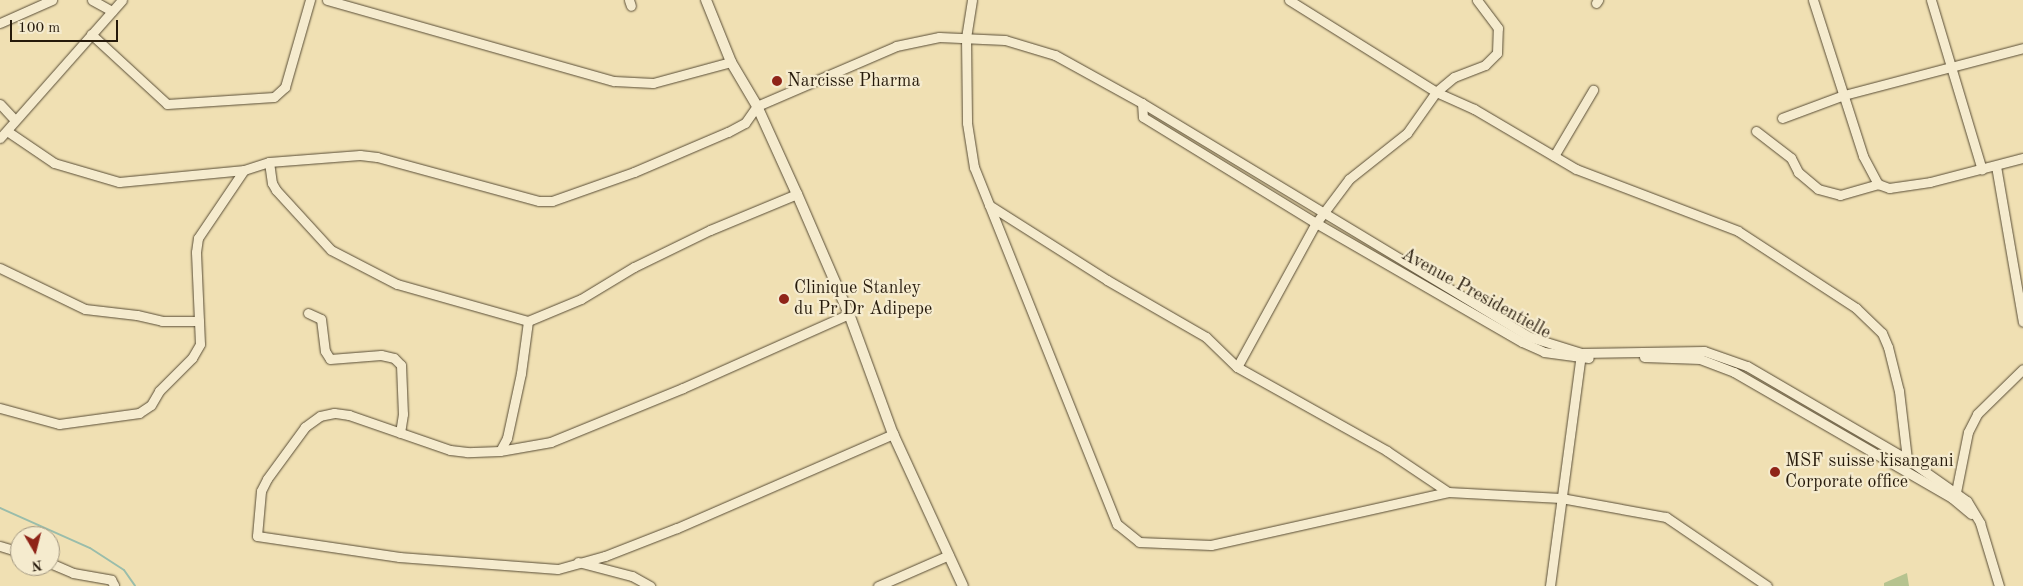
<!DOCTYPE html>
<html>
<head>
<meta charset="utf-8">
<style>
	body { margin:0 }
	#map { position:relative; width:2023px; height:586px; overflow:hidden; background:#f0e0b3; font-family:"Old Standard TT",serif }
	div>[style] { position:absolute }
	.green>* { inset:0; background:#b6c38f }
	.stream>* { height:2px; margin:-1px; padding:0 1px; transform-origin:1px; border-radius:1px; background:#9abdab }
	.roads { filter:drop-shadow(0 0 1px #584c35) drop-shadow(0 0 1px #584c35) }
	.minor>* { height:9px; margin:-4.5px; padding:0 4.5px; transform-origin:4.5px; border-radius:4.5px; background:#f5ebce }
	.tertiary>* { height:10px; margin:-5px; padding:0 5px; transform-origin:5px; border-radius:5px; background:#f5ebce }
	.dots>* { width:14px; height:14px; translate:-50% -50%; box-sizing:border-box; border:2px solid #f5ebce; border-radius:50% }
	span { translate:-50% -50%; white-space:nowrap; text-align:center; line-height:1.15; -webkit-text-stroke:4.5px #f5ebce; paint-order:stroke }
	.poi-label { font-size:18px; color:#261a0b }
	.left { translate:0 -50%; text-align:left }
	.street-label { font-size:18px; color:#261a0b }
	.north { position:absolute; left:10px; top:526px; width:50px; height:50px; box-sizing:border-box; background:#f5ebce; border:1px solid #a29780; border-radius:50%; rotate:172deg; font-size:14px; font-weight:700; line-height:20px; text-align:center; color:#261a0b }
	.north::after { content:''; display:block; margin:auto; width:18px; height:22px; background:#8f2418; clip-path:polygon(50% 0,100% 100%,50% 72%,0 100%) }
	.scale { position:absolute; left:10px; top:20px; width:108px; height:22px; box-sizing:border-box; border:2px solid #261a0b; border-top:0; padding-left:6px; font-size:15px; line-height:18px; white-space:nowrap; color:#261a0b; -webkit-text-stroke:4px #f5ebce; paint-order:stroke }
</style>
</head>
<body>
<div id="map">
	<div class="green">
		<div style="clip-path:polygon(1907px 573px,1909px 586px,1884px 586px,1884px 583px)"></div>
	</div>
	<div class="stream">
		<div style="left:0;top:508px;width:98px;rotate:24deg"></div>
		<div style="left:90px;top:548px;width:40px;rotate:32.9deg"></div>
		<div style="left:124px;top:570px;width:19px;rotate:55deg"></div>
	</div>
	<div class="roads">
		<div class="minor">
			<div style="left:92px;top:0;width:23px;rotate:29deg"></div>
			<div style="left:327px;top:0;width:298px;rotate:15.8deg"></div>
			<div style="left:614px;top:81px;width:39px;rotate:3deg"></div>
			<div style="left:653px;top:83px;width:81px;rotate:-15.1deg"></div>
			<div style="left:629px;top:0;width:6px;rotate:72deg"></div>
			<div style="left:972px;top:0;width:37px;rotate:99deg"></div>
			<div style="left:966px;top:37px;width:86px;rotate:89.3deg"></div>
			<div style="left:967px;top:123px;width:45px;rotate:81deg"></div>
			<div style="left:974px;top:167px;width:385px;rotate:68.2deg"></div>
			<div style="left:1117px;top:524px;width:28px;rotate:39deg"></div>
			<div style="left:1139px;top:542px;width:72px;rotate:2.4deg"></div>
			<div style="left:1211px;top:545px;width:243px;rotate:-12.6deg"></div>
			<div style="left:1448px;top:492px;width:113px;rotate:3deg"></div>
			<div style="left:1561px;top:498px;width:107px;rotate:10.3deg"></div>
			<div style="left:1666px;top:517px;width:122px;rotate:34.3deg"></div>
			<div style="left:1289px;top:0;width:173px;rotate:32deg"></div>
			<div style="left:1436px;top:92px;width:42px;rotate:24.1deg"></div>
			<div style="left:1474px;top:109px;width:118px;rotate:30.5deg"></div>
			<div style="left:1576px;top:169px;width:173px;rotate:20.9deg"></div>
			<div style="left:1738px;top:231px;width:141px;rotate:33.1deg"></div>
			<div style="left:1856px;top:308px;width:36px;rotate:44deg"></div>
			<div style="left:1882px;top:333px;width:15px;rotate:67deg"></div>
			<div style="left:1888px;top:347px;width:45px;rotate:76deg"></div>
			<div style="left:1899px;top:391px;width:68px;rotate:83.3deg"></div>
			<div style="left:1813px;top:0;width:164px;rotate:72.2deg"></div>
			<div style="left:1863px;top:156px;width:32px;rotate:62deg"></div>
			<div style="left:1878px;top:184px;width:12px;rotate:20deg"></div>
			<div style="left:1889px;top:188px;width:41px;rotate:-8.3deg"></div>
			<div style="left:1930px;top:182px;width:96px;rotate:-14.5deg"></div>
			<div style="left:1931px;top:0;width:177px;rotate:73.3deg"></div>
			<div style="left:1596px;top:3px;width:4px;rotate:-56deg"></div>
			<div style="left:0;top:23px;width:57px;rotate:-23.9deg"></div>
			<div style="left:91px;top:34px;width:103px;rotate:42.6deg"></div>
			<div style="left:167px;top:104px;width:107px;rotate:-3.7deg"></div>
			<div style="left:274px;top:97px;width:15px;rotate:-42deg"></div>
			<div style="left:285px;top:87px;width:91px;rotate:-74deg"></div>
			<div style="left:1142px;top:103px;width:14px;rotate:86deg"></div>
			<div style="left:1143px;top:117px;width:203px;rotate:31.5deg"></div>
			<div style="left:1316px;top:223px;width:238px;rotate:30deg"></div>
			<div style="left:1522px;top:342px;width:24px;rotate:24deg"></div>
			<div style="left:1544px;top:352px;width:45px;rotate:7.6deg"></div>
			<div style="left:0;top:104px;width:21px;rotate:47deg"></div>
			<div style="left:1782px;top:118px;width:66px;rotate:-20.4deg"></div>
			<div style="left:1844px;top:95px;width:185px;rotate:-14.7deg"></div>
			<div style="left:7px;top:131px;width:57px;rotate:34.2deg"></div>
			<div style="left:54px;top:163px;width:68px;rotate:16.3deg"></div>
			<div style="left:119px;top:182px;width:126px;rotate:-5.5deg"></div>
			<div style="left:244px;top:170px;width:26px;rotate:-18deg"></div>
			<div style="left:269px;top:162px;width:91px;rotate:-4.4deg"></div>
			<div style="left:360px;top:155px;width:17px;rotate:7deg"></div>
			<div style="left:377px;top:157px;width:168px;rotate:15.2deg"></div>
			<div style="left:539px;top:201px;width:13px"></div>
			<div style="left:552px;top:201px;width:87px;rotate:-19.5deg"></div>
			<div style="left:634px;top:172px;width:102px;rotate:-23.1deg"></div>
			<div style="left:728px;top:132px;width:19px;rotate:-28deg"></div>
			<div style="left:745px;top:123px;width:21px;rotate:-55deg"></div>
			<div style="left:757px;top:106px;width:151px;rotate:-23.3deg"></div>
			<div style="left:896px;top:46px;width:44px;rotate:-11.8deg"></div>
			<div style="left:939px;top:37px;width:66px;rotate:2.6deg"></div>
			<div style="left:1005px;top:40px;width:52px;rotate:16.7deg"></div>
			<div style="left:1055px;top:55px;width:99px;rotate:28.9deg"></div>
			<div style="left:1142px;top:103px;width:453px;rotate:31.1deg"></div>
			<div style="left:1530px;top:337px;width:53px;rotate:17.4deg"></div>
			<div style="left:1581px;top:353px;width:123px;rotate:-0.9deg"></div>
			<div style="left:1704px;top:351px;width:46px;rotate:19.2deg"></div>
			<div style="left:1747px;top:366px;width:185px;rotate:30.2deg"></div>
			<div style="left:1907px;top:459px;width:73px;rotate:35deg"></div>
			<div style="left:1967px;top:501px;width:26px;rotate:59deg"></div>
			<div style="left:1980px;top:523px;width:66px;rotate:73.2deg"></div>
			<div style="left:1756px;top:131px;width:44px;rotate:37.6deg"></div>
			<div style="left:1791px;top:158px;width:16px;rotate:63deg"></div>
			<div style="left:1798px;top:172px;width:26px;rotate:40deg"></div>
			<div style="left:1818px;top:189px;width:23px;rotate:15deg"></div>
			<div style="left:1840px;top:195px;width:40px;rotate:-16deg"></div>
			<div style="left:0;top:138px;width:184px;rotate:-48.5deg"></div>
			<div style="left:1554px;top:156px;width:77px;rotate:-59.4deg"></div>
			<div style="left:269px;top:162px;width:21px;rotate:82deg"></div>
			<div style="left:272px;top:183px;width:8px;rotate:60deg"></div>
			<div style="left:276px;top:190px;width:81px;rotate:47.5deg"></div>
			<div style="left:331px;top:250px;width:74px;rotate:27.3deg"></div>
			<div style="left:397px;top:284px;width:136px;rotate:15.8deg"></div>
			<div style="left:528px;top:321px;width:57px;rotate:-22.5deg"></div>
			<div style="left:581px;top:299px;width:62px;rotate:-31.1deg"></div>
			<div style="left:634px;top:267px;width:85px;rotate:-26deg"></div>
			<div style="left:710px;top:230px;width:94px;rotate:-22.5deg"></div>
			<div style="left:1996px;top:166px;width:158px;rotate:80.2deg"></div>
			<div style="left:989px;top:205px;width:140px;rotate:32.4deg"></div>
			<div style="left:1107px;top:280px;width:114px;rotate:29.9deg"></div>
			<div style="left:1206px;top:337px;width:43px;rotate:44.1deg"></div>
			<div style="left:1237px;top:367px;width:172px;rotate:29.2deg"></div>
			<div style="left:1387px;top:451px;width:73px;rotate:33.9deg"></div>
			<div style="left:0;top:268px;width:94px;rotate:25.8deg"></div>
			<div style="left:85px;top:309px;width:52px;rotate:6.6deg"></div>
			<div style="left:137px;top:315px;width:26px;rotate:13deg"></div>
			<div style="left:162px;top:321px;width:37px"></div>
			<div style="left:308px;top:313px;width:14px;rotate:25deg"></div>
			<div style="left:321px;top:319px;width:32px;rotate:83deg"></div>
			<div style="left:325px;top:351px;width:9px;rotate:58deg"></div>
			<div style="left:330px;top:359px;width:51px;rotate:-4.5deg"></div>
			<div style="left:381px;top:355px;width:13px;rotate:13deg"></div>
			<div style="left:394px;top:358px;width:10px;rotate:45deg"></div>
			<div style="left:401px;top:365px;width:49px;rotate:87.7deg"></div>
			<div style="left:403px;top:414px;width:19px;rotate:99deg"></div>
			<div style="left:849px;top:314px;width:182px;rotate:156deg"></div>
			<div style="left:683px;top:388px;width:143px;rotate:157.8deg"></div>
			<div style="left:551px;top:442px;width:52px;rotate:170deg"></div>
			<div style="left:500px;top:451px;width:33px;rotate:178deg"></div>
			<div style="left:467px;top:452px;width:17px;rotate:-173deg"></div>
			<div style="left:450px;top:450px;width:107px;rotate:-160.9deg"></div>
			<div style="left:349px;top:415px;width:15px;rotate:-172deg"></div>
			<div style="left:334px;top:413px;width:14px;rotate:168deg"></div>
			<div style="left:320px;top:416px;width:19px;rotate:144deg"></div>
			<div style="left:305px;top:427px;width:64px;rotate:126.2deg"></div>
			<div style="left:267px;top:479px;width:13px;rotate:117deg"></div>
			<div style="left:261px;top:491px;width:45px;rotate:95.1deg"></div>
			<div style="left:257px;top:536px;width:144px;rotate:8.4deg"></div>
			<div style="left:399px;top:557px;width:159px;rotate:4.3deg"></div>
			<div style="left:558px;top:569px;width:49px;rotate:-15.5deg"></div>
			<div style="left:605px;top:556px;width:77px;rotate:-21.3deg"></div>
			<div style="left:677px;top:528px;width:236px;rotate:-23.5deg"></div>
			<div style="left:1644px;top:357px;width:56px;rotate:2deg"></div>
			<div style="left:1700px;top:359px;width:36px;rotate:21deg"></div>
			<div style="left:1734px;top:372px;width:252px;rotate:30deg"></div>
			<div style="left:1952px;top:498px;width:25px;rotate:40deg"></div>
			<div style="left:1237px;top:367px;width:164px;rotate:-61.3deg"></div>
			<div style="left:1316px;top:223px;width:55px;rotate:-53.1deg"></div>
			<div style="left:1349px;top:179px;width:74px;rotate:-38.4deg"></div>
			<div style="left:1407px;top:133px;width:50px;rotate:-54.7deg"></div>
			<div style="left:1436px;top:92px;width:23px;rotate:-40deg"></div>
			<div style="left:1454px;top:77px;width:33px;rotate:-21deg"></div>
			<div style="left:1485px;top:65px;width:17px;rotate:-45deg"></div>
			<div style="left:1497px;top:53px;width:25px;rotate:-88deg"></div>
			<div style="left:1498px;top:28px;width:35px;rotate:-127deg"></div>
			<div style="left:0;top:408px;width:61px;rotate:15.2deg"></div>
			<div style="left:59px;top:424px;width:81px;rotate:-7.8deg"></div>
			<div style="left:139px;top:413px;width:14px;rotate:-34deg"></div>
			<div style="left:151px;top:405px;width:16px;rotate:-60deg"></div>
			<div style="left:159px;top:391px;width:47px;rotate:-45deg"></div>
			<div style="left:192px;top:358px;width:16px;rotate:-60deg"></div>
			<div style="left:200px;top:344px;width:92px;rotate:-92.5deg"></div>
			<div style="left:196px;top:252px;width:14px;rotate:-82deg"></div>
			<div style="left:198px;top:238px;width:82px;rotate:-55.9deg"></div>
			<div style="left:500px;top:451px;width:15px;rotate:-62deg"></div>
			<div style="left:507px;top:438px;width:66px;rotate:-77.8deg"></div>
			<div style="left:521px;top:373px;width:52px;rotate:-82.3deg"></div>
			<div style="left:1956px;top:492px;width:61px;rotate:-78.7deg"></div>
			<div style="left:1968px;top:432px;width:20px;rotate:-63deg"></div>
			<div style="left:1977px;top:414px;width:64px;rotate:-44.4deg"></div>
			<div style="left:0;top:546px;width:21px;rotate:17deg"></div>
			<div style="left:578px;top:562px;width:56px;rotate:14.5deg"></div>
			<div style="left:632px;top:576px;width:21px;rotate:29deg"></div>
			<div style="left:50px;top:563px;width:25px;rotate:23deg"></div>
			<div style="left:73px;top:573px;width:39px;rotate:10deg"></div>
			<div style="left:111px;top:580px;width:6px;rotate:59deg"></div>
			<div style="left:878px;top:586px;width:77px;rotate:-23.6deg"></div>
			<div style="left:1550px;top:586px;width:235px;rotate:-82.4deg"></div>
		</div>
		<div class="tertiary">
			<div style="left:706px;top:0;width:67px;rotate:68deg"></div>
			<div style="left:731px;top:62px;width:51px;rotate:59.4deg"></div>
			<div style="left:757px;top:106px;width:97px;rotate:65.6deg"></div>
			<div style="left:797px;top:194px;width:131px;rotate:66.6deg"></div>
			<div style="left:849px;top:314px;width:128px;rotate:69.9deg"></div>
			<div style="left:893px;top:434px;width:167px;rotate:65.3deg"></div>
		</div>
	</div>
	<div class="dots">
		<div style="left:777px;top:81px;background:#8f2418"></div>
		<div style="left:784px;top:299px;background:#8f2418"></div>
		<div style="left:1775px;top:472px;background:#8f2418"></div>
	</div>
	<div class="poi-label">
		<span class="left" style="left:787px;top:81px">Narcisse Pharma</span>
		<span class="left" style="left:794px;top:299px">Clinique Stanley<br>du Pr Dr Adipepe</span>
		<span class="left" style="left:1785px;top:472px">MSF suisse kisangani<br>Corporate office</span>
	</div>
	<div class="street-label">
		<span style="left:1476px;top:294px;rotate:29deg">Avenue Presidentielle</span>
	</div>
	<div class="north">N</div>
	<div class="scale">100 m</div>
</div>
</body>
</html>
